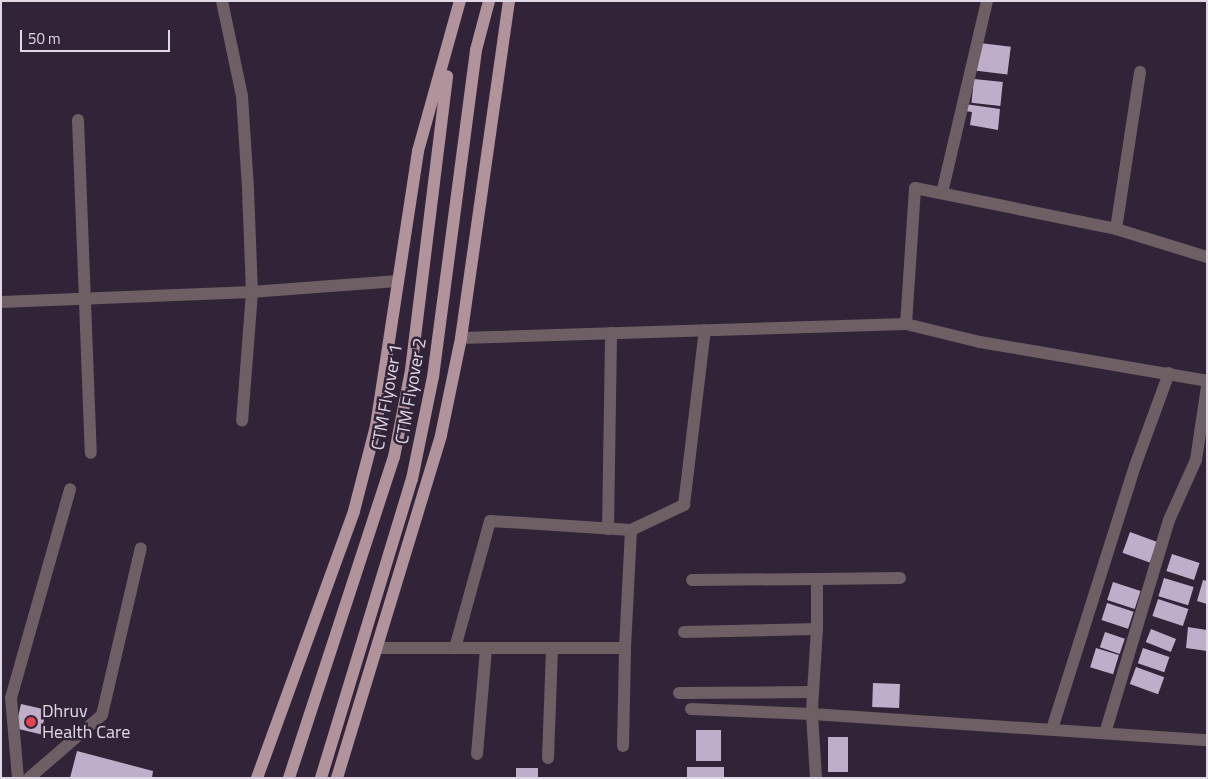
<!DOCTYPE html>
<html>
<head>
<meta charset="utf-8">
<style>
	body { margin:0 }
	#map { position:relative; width:1208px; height:779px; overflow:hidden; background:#312338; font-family:"Titillium Web",sans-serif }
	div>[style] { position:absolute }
	.building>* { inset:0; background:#bfaec9; transform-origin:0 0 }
	.minor>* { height:12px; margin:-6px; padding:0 6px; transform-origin:6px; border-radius:6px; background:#6d5f63 }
	.major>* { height:12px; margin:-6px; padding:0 6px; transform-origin:6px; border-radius:6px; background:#b0939b }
	.dots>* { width:14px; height:14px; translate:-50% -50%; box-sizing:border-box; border:2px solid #312338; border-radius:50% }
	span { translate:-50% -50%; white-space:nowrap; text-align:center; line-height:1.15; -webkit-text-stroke:5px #312338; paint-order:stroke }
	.street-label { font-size:18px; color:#e1d8e6 }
	.poi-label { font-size:18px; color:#e1d8e6 }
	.left { translate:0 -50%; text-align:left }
	.frame { position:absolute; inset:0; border:2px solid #e1d8e6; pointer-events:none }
	.scale { position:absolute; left:20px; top:30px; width:150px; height:22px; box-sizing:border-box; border:2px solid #e1d8e6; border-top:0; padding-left:6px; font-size:15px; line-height:18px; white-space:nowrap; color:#e1d8e6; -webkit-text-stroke:4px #312338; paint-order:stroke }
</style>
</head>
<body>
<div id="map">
	<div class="building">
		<div style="left:980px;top:43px;width:31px;height:28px;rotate:7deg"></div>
		<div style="left:974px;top:79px;width:29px;height:24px;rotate:6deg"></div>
		<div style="clip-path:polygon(965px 104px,1000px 109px,998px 130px,970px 125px,972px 112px,965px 111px)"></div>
		<div style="left:1130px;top:532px;width:29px;height:22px;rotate:20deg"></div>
		<div style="left:1172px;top:554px;width:29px;height:18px;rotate:18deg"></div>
		<div style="left:1164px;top:578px;width:31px;height:19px;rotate:17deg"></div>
		<div style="clip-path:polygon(1203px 580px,1207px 581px,1207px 604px,1197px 601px)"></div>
		<div style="left:1113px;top:582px;width:29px;height:19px;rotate:18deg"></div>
		<div style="left:1158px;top:599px;width:32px;height:18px;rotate:18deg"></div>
		<div style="left:1107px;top:603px;width:28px;height:18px;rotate:18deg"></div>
		<div style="clip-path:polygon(1188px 627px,1207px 630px,1207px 651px,1186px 648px)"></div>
		<div style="left:1151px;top:629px;width:27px;height:14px;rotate:22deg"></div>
		<div style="left:1105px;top:632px;width:21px;height:16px;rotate:19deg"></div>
		<div style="left:1096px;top:648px;width:24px;height:20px;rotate:17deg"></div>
		<div style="left:1143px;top:648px;width:28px;height:16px;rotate:19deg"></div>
		<div style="left:1136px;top:667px;width:30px;height:18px;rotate:20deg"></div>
		<div style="left:873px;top:683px;width:27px;height:24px;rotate:2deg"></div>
		<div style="left:21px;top:704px;width:26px;height:25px;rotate:13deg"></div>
		<div style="left:696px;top:730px;width:25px;height:31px"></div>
		<div style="left:828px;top:737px;width:20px;height:35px"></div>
		<div style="clip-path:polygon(77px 751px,153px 771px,152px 778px,70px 778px)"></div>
		<div style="left:687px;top:767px;width:37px;height:11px"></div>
		<div style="left:516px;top:768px;width:22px;height:10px"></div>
	</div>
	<div class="minor">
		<div style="left:222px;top:1px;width:97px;rotate:78.1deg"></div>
		<div style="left:242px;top:96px;width:93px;rotate:86.3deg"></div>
		<div style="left:248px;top:189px;width:103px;rotate:87.8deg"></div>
		<div style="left:252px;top:292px;width:129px;rotate:94.4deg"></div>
		<div style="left:78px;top:120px;width:333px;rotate:87.8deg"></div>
		<div style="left:942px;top:193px;width:197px;rotate:-76.8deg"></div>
		<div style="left:1116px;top:229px;width:95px;rotate:17.1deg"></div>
		<div style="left:1px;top:302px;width:251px;rotate:-2.3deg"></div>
		<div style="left:252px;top:292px;width:146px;rotate:-4.3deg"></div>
		<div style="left:906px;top:324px;width:76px;rotate:13.7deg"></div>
		<div style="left:980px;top:342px;width:230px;rotate:9.7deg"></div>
		<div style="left:461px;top:338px;width:445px;rotate:-1.8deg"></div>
		<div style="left:906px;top:324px;width:136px;rotate:-86.2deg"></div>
		<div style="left:915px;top:188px;width:205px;rotate:11.5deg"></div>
		<div style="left:1116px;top:229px;width:159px;rotate:-81.3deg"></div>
		<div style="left:608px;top:529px;width:196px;rotate:-89.1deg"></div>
		<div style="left:631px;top:530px;width:59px;rotate:-25.3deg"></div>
		<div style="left:684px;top:505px;width:176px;rotate:-83.2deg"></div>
		<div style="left:692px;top:580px;width:125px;rotate:-0.5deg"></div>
		<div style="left:817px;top:629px;width:50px;rotate:-90deg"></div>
		<div style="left:817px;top:579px;width:83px;rotate:-0.7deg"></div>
		<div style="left:684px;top:632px;width:133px;rotate:-1.3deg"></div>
		<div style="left:817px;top:629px;width:63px;rotate:93.6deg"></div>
		<div style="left:378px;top:648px;width:247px"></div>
		<div style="left:625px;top:648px;width:118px;rotate:-87.1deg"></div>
		<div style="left:631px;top:530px;width:141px;rotate:-176.3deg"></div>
		<div style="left:490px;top:521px;width:132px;rotate:105.4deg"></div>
		<div style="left:679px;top:693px;width:134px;rotate:-0.4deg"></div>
		<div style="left:813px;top:692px;width:22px;rotate:93deg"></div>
		<div style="left:812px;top:714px;width:396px;rotate:3.8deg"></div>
		<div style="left:691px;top:709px;width:121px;rotate:2.4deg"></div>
		<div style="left:812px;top:714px;width:64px;rotate:86.4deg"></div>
		<div style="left:1052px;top:729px;width:276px;rotate:-72.5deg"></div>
		<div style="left:1135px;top:466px;width:99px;rotate:-69.9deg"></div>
		<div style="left:1106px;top:730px;width:219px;rotate:-73.3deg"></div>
		<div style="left:1169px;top:520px;width:66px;rotate:-65.8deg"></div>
		<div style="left:1196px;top:460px;width:75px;rotate:-81.5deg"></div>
		<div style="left:623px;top:746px;width:98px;rotate:-88.8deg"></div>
		<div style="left:477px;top:754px;width:106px;rotate:-85.1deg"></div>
		<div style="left:548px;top:758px;width:110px;rotate:-87.9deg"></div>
		<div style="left:18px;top:778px;width:80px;rotate:-95deg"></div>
		<div style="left:11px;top:698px;width:217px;rotate:-74.2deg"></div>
		<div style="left:29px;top:778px;width:96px;rotate:-40.8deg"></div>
		<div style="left:102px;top:715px;width:171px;rotate:-76.9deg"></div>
	</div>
	<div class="major">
		<div style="left:257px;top:778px;width:284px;rotate:-70deg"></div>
		<div style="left:354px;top:511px;width:88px;rotate:-75.5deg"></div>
		<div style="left:376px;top:426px;width:278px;rotate:-81.3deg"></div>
		<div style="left:418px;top:151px;width:156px;rotate:-74.4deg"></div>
		<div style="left:289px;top:778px;width:338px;rotate:-71.9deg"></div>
		<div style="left:394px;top:457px;width:89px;rotate:-78.9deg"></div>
		<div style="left:411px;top:370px;width:296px;rotate:-83deg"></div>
		<div style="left:321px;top:778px;width:313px;rotate:-73.1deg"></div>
		<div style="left:412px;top:479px;width:104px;rotate:-78.4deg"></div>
		<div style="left:433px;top:377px;width:330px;rotate:-82.5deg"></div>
		<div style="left:476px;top:50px;width:51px;rotate:-75.1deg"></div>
		<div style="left:337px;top:778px;width:358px;rotate:-73.1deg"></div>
		<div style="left:441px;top:435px;width:99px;rotate:-78.3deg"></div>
		<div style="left:461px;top:338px;width:340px;rotate:-81.9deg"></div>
	</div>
	<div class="dots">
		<div style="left:31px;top:722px;background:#e0444e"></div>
	</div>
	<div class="street-label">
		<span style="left:411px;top:391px;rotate:-80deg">CTM Flyover 2</span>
		<span style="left:387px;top:397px;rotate:-80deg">CTM Flyover 1</span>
	</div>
	<div class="poi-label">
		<span class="left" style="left:42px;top:722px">Dhruv<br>Health Care</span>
	</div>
	<div class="frame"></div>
	<div class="scale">50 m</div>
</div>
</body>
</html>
